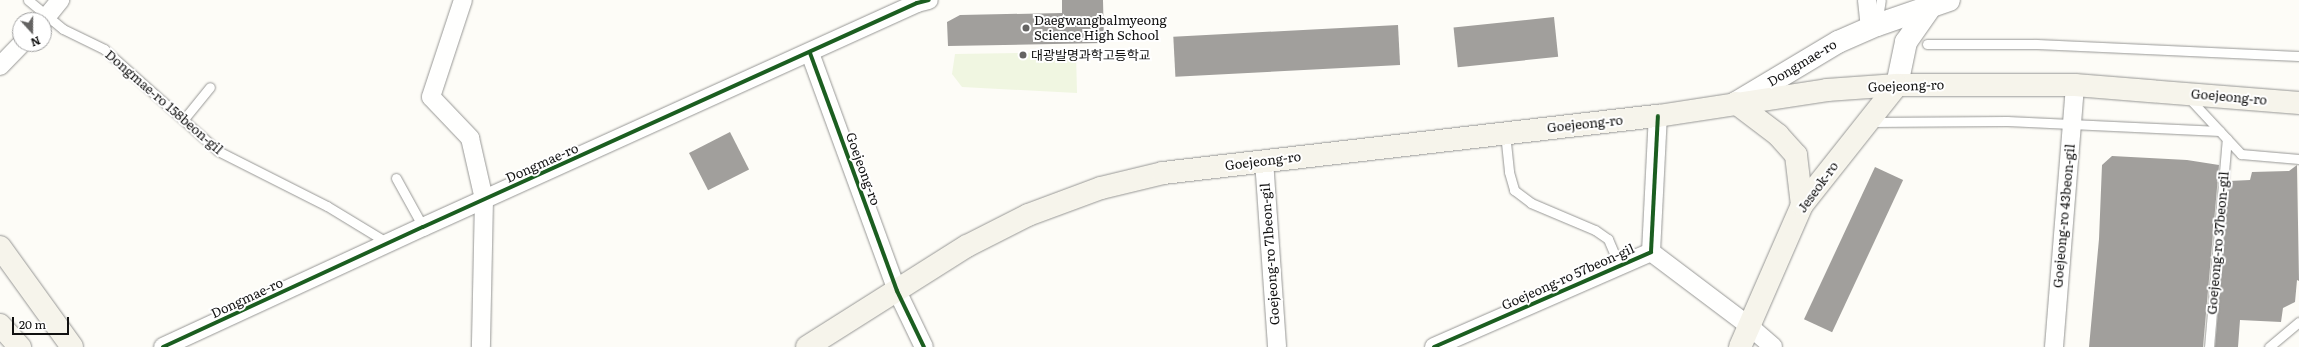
<!DOCTYPE html>
<html>
<head>
<meta charset="utf-8">
<style>
	body { margin:0 }
	#map { position:relative; width:2299px; height:347px; overflow:hidden; background:#fdfcf7; font-family:Literata,"Noto Sans KR",serif }
	div>[style] { position:absolute }
	.pitch>* { inset:0; background:#f0f6e1 }
	.building>* { inset:0; background:#a19f9c; transform-origin:0 0 }
	.roads { filter:drop-shadow(0 0 1px #979795) drop-shadow(0 0 1px #979795) }
	.service>* { height:9px; margin:-4.5px; padding:0 4.5px; transform-origin:4.5px; border-radius:4.5px; background:#fffffe }
	.minor>* { height:18px; margin:-9px; padding:0 9px; transform-origin:9px; border-radius:9px; background:#fffffe }
	.tertiary>* { height:22px; margin:-11px; padding:0 11px; transform-origin:11px; border-radius:11px; background:#fffffe }
	.secondary>* { height:22px; margin:-11px; padding:0 11px; transform-origin:11px; border-radius:11px; background:#f6f4eb }
	.cycleway>* { height:4px; margin:-2px; padding:0 2px; transform-origin:2px; border-radius:2px; background:#1b5e20 }
	.dots>* { width:11px; height:11px; translate:-50% -50%; box-sizing:border-box; border:2px solid #fff; border-radius:50% }
	span { translate:-50% -50%; white-space:nowrap; text-align:center; line-height:1.15; -webkit-text-stroke:4px #fff; paint-order:stroke }
	.poi-label { font-size:13px; color:#111 }
	.left { translate:0 -50%; text-align:left }
	.street-label { font-size:13px; color:#111 }
	.north { position:absolute; left:12px; top:12px; width:40px; height:40px; box-sizing:border-box; background:#fff; border:1px solid #a0a0a0; border-radius:50%; rotate:159deg; font-size:11px; font-weight:700; line-height:16px; text-align:center; color:#111 }
	.north::after { content:''; display:block; margin:auto; width:14px; height:18px; background:#646362; clip-path:polygon(50% 0,100% 100%,50% 72%,0 100%) }
	.scale { position:absolute; left:12px; top:317px; width:57px; height:18px; box-sizing:border-box; border:2px solid #111; border-top:0; padding-left:5px; font-size:12px; line-height:14px; white-space:nowrap; color:#111; -webkit-text-stroke:3px #fff; paint-order:stroke }
</style>
</head>
<body>
<div id="map">
	<div class="pitch">
		<div style="clip-path:polygon(1076px 52px,1077px 93px,962px 87px,952px 74px,955px 54px)"></div>
	</div>
	<div class="building">
		<div style="clip-path:polygon(1062px 0,1103px 0,1104px 43px,948px 46px,947px 22px,960px 15px,1062px 13px)"></div>
		<div style="left:1554px;top:17px;width:40px;height:101px;rotate:84deg"></div>
		<div style="left:1398px;top:25px;width:40px;height:225px;rotate:87deg"></div>
		<div style="left:730px;top:132px;width:42px;height:46px;rotate:63deg"></div>
		<div style="clip-path:polygon(2112px 156px,2187px 160px,2219px 165px,2203px 347px,2089px 347px,2099px 239px,2102px 165px)"></div>
		<div style="clip-path:polygon(2297px 165px,2299px 281px,2297px 280px,2295px 302px,2283px 308px,2281px 322px,2240px 320px,2238px 347px,2215px 347px,2229px 181px,2250px 180px,2252px 172px,2289px 171px)"></div>
		<div style="left:1875px;top:167px;width:31px;height:168px;rotate:25deg"></div>
	</div>
	<div class="roads">
		<div class="service">
			<div style="left:28px;top:0;width:45px;rotate:39.6deg"></div>
			<div style="left:63px;top:29px;width:46px;rotate:26deg"></div>
			<div style="left:104px;top:49px;width:153px;rotate:41.8deg"></div>
			<div style="left:218px;top:151px;width:122px;rotate:26.8deg"></div>
			<div style="left:327px;top:206px;width:71px;rotate:31.2deg"></div>
			<div style="left:1877px;top:24px;width:24px;rotate:-81deg"></div>
			<div style="left:1927px;top:44px;width:109px"></div>
			<div style="left:2036px;top:44px;width:263px;rotate:2.6deg"></div>
			<div style="left:2188px;top:97px;width:78px;rotate:47.1deg"></div>
			<div style="left:2241px;top:154px;width:58px;rotate:4.9deg"></div>
			<div style="left:184px;top:119px;width:41px;rotate:-50.9deg"></div>
			<div style="left:1870px;top:122px;width:137px;rotate:-0.4deg"></div>
			<div style="left:2007px;top:121px;width:213px;rotate:2.7deg"></div>
			<div style="left:1505px;top:133px;width:39px;rotate:84deg"></div>
			<div style="left:1509px;top:172px;width:19px;rotate:74deg"></div>
			<div style="left:1514px;top:190px;width:21px;rotate:37deg"></div>
			<div style="left:1531px;top:203px;width:69px;rotate:22.9deg"></div>
			<div style="left:1595px;top:230px;width:16px;rotate:35deg"></div>
			<div style="left:1608px;top:239px;width:28px;rotate:67deg"></div>
			<div style="left:396px;top:178px;width:56px;rotate:61.1deg"></div>
			<div style="left:2209px;top:347px;width:209px;rotate:-85.1deg"></div>
			<div style="left:2269px;top:347px;width:39px;rotate:-40deg"></div>
		</div>
		<div class="minor">
			<div style="left:463px;top:0;width:102px;rotate:108.3deg"></div>
			<div style="left:431px;top:97px;width:57px;rotate:46.4deg"></div>
			<div style="left:470px;top:138px;width:63px;rotate:77.1deg"></div>
			<div style="left:484px;top:199px;width:148px;rotate:91.2deg"></div>
			<div style="left:1867px;top:0;width:28px;rotate:84deg"></div>
			<div style="left:44px;top:20px;width:26px;rotate:-51deg"></div>
			<div style="left:810px;top:53px;width:253px;rotate:69.9deg"></div>
			<div style="left:897px;top:291px;width:62px;rotate:64.3deg"></div>
			<div style="left:0;top:66px;width:30px;rotate:-46deg"></div>
			<div style="left:1264px;top:160px;width:187px;rotate:86deg"></div>
			<div style="left:1651px;top:252px;width:121px;rotate:37deg"></div>
			<div style="left:1748px;top:325px;width:33px;rotate:41deg"></div>
			<div style="left:163px;top:347px;width:286px;rotate:-24.8deg"></div>
			<div style="left:423px;top:227px;width:542px;rotate:-24.39deg"></div>
			<div style="left:917px;top:3px;width:12px;rotate:-14deg"></div>
			<div style="left:1434px;top:347px;width:237px;rotate:-23.6deg"></div>
			<div style="left:1651px;top:252px;width:136px;rotate:-87.1deg"></div>
			<div style="left:2054px;top:347px;width:263px;rotate:-85.4deg"></div>
		</div>
		<div class="tertiary">
			<div style="left:1897px;top:85px;width:44px;rotate:-78.2deg"></div>
			<div style="left:1906px;top:42px;width:40px;rotate:-55.1deg"></div>
			<div style="left:1736px;top:103px;width:119px;rotate:-30.9deg"></div>
			<div style="left:1838px;top:42px;width:43px;rotate:-23.6deg"></div>
			<div style="left:1877px;top:25px;width:76px;rotate:-19.1deg"></div>
		</div>
		<div class="secondary">
			<div style="left:1736px;top:103px;width:53px;rotate:37.3deg"></div>
			<div style="left:1778px;top:135px;width:27px;rotate:48deg"></div>
			<div style="left:1796px;top:155px;width:50px;rotate:83.2deg"></div>
			<div style="left:0;top:247px;width:123px;rotate:54.2deg"></div>
			<div style="left:0;top:325px;width:30px;rotate:48deg"></div>
			<div style="left:807px;top:347px;width:189px;rotate:-32.3deg"></div>
			<div style="left:967px;top:246px;width:68px;rotate:-26.9deg"></div>
			<div style="left:1028px;top:215px;width:78px;rotate:-20.3deg"></div>
			<div style="left:1101px;top:188px;width:64px;rotate:-13.6deg"></div>
			<div style="left:1163px;top:173px;width:498px;rotate:-6.6deg"></div>
			<div style="left:1658px;top:116px;width:171px;rotate:-8.7deg"></div>
			<div style="left:1827px;top:90px;width:70px;rotate:-4.1deg"></div>
			<div style="left:1897px;top:85px;width:178px"></div>
			<div style="left:2075px;top:85px;width:225px;rotate:4.6deg"></div>
			<div style="left:1740px;top:347px;width:155px;rotate:-66.4deg"></div>
			<div style="left:1802px;top:205px;width:153px;rotate:-51.6deg"></div>
		</div>
	</div>
	<div class="cycleway">
		<div style="left:810px;top:53px;width:253px;rotate:69.9deg"></div>
		<div style="left:897px;top:291px;width:62px;rotate:64.3deg"></div>
		<div style="left:163px;top:347px;width:286px;rotate:-24.8deg"></div>
		<div style="left:423px;top:227px;width:542px;rotate:-24.39deg"></div>
		<div style="left:917px;top:3px;width:12px;rotate:-14deg"></div>
		<div style="left:1434px;top:347px;width:237px;rotate:-23.6deg"></div>
		<div style="left:1651px;top:252px;width:136px;rotate:-87.1deg"></div>
	</div>
	<div class="dots">
		<div style="left:1026px;top:28px;background:#646362"></div>
		<div style="left:1023px;top:55px;background:#646362"></div>
	</div>
	<div class="poi-label">
		<span class="left" style="left:1034px;top:28px">Daegwangbalmyeong<br>Science High School</span>
		<span class="left" style="left:1031px;top:55px">대광발명과학고등학교</span>
	</div>
	<div class="street-label">
		<span style="left:1802px;top:63px;rotate:-31deg">Dongmae-ro</span>
		<span style="left:1906px;top:86px;rotate:-2deg">Goejeong-ro</span>
		<span style="left:2229px;top:97px;rotate:5deg">Goejeong-ro</span>
		<span style="left:164px;top:102px;rotate:41deg">Dongmae-ro 158beon-gil</span>
		<span style="left:1585px;top:124px;rotate:-6deg">Goejeong-ro</span>
		<span style="left:1263px;top:161px;rotate:-7deg">Goejeong-ro</span>
		<span style="left:542px;top:163px;rotate:-24deg">Dongmae-ro</span>
		<span style="left:863px;top:169px;rotate:70deg">Goejeong-ro</span>
		<span style="left:1818px;top:187px;rotate:-54deg">Jeseok-ro</span>
		<span style="left:2064px;top:216px;rotate:-85deg">Goejeong-ro 43beon-gil</span>
		<span style="left:2218px;top:243px;rotate:-85deg">Goejeong-ro 37beon-gil</span>
		<span style="left:1270px;top:254px;rotate:-94deg">Goejeong-ro 71beon-gil</span>
		<span style="left:1568px;top:277px;rotate:-24deg">Goejeong-ro 57beon-gil</span>
		<span style="left:247px;top:298px;rotate:-25deg">Dongmae-ro</span>
	</div>
	<div class="north">N</div>
	<div class="scale">20 m</div>
</div>
</body>
</html>
